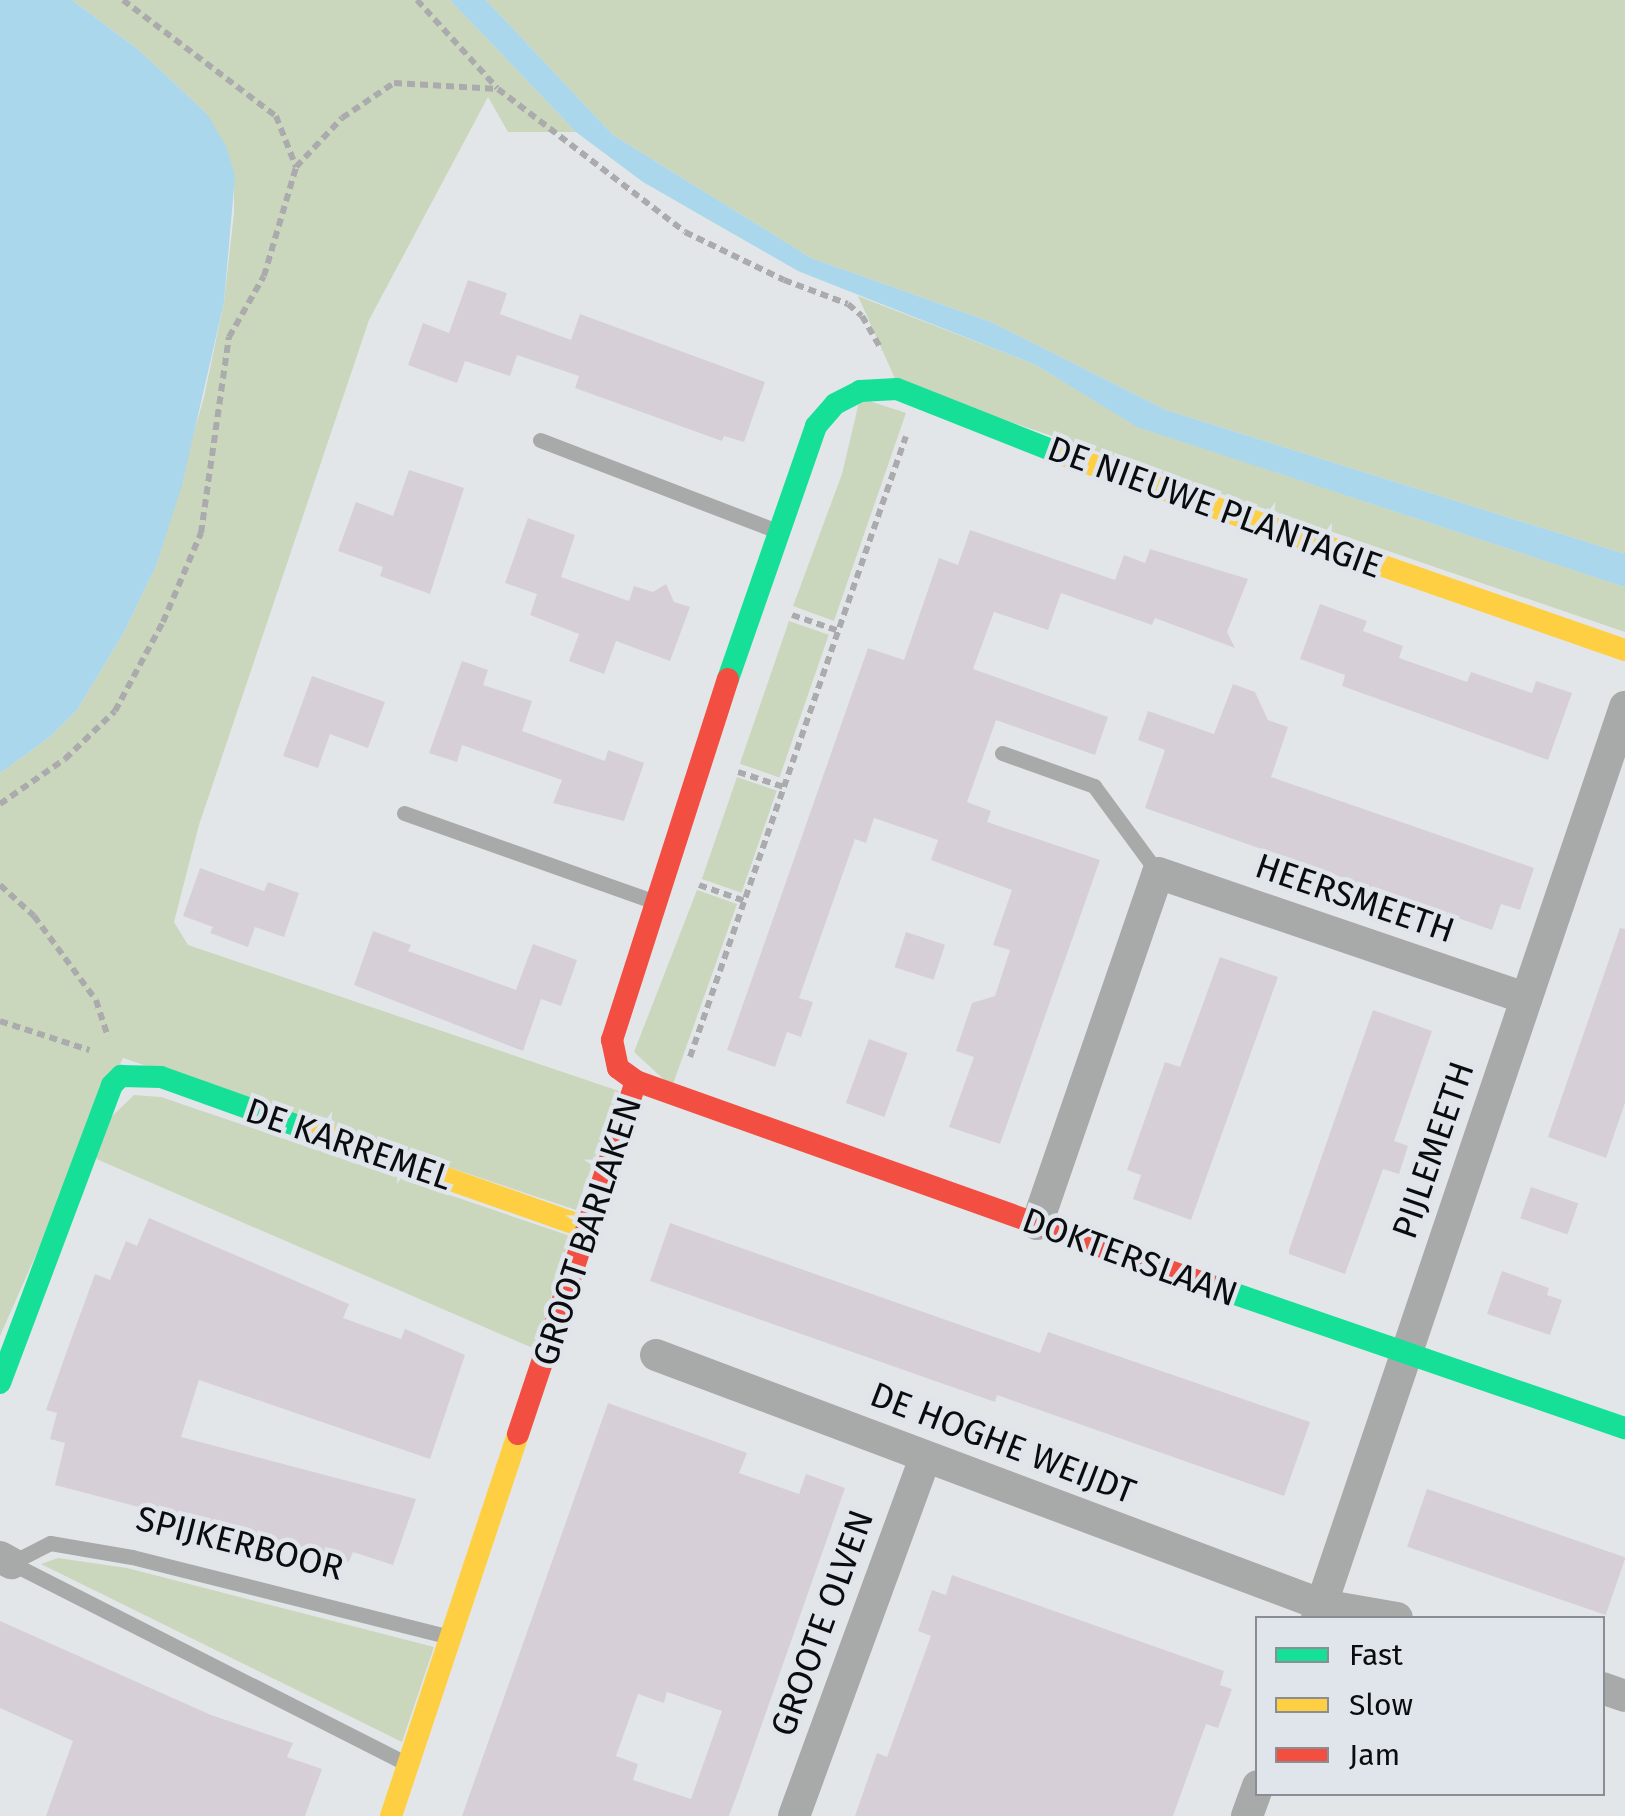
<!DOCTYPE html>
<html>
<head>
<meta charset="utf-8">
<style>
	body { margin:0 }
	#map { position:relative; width:1625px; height:1816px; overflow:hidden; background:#e3e6e9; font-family:"Fira Sans",sans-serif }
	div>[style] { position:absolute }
	.green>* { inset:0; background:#cad7bd; transform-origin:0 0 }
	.water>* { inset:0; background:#aad7eb }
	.building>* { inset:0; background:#d7cfd8; transform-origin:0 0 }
	.path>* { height:6px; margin-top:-3px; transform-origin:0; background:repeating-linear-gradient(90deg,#ababad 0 8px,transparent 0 13px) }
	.lane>* { height:15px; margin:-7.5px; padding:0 7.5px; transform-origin:7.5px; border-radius:7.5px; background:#a8aaa9 }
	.street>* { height:32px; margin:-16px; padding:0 16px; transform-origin:16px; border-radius:16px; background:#a8aaa9 }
	.fast>* { height:22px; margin:-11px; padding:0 11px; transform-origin:11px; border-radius:11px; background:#16e098 }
	.slow>* { height:22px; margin:-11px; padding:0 11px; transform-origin:11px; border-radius:11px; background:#ffcf43 }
	.jam>* { height:22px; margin:-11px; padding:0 11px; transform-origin:11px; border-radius:11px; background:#f24e42 }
	span { translate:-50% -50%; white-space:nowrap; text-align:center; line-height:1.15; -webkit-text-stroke:9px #e0e5ec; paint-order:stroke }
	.street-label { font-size:35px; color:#0a0c0e }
	.legend { position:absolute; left:1255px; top:1616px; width:350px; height:180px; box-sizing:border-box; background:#e0e5ec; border:2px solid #8a8e93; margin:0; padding:12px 18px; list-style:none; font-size:30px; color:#0a0c0e }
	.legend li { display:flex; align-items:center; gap:20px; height:50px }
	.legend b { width:50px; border:2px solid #8a8e93 }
</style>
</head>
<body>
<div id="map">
	<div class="green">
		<div style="clip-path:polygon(72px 0,450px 0,576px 132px,508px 132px,488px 97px,369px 320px,199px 825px,174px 922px,188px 945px,619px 1091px,576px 1210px,123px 1058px,0 1336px,0 773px,50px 737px,77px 710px,123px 634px,156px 566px,204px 397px,224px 302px,234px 213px,234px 176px,207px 114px,139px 50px)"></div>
		<div style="clip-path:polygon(486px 0,1625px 0,1625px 554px,1166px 410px,991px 322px,811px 258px,613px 135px)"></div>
		<div style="clip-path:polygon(858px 296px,1036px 365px,1138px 427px,1625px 587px,1625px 632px,897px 383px)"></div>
		<div style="clip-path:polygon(860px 398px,906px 413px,834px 621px,793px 606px,842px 474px)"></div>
		<div style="left:789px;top:621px;width:42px;height:151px;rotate:19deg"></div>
		<div style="left:737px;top:777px;width:42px;height:108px;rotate:19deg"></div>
		<div style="clip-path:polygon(697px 890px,737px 904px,672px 1087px,634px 1052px)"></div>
		<div style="clip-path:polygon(134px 1095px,161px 1097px,570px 1236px,535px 1349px,94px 1158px,108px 1120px)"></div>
		<div style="clip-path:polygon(58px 1558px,127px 1568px,434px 1647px,402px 1742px,41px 1564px)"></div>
	</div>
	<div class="water">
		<div style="clip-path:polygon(0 0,72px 0,139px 50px,207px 114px,226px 146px,235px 176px,224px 302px,182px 485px,156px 566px,123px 634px,77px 710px,50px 737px,0 773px)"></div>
		<div style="clip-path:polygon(450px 0,486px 0,613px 135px,811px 258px,991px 322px,1166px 410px,1625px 554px,1625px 587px,1137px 427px,1036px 365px,798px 271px,643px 182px,576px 132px)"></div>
	</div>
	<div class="building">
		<div style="clip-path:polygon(468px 280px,507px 293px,500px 314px,571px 340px,580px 314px,765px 382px,744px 442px,724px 436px,722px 441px,575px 388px,579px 376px,517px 355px,510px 376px,465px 361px,457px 383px,408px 365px,423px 323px,449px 333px)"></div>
		<div style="clip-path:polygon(409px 470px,464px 488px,430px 594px,380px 576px,383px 567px,338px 551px,356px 502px,393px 516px)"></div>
		<div style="clip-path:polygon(528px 518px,575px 535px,561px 577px,629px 601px,634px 586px,653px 592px,666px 584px,674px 602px,690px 607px,670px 661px,616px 641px,604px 674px,569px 661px,579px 634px,530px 615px,537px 594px,505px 583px)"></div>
		<div style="clip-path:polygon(970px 530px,1115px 580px,1124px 555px,1145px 563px,1150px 549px,1248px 579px,1227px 632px,1235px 648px,1155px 618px,1152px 625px,1061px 593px,1048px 630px,994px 612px,973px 669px,1108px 717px,1095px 755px,996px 720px,967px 802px,991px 811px,987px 822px,1100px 860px,1000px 1144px,949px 1127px,974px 1057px,956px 1051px,972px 1003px,995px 996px,1010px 950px,993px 945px,1012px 890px,931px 860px,938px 840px,874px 818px,866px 843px,855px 839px,799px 998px,813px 1002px,801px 1037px,787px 1032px,775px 1067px,727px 1050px,868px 648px,904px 660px,939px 558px,958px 565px)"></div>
		<div style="clip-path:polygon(1320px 604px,1367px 621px,1363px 631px,1403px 646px,1399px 658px,1467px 682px,1471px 672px,1532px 693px,1536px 681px,1572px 693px,1548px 760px,1342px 686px,1345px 675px,1300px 659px)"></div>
		<div style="clip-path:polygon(462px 661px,488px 670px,483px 685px,532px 701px,522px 731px,605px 761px,608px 750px,644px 763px,624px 821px,553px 803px,562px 780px,462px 745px,457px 762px,429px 753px)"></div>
		<div style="clip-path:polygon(312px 676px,385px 702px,368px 748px,330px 734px,318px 768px,283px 756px)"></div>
		<div style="clip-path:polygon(1233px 684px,1255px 692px,1268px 720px,1288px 727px,1271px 777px,1534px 868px,1520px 910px,1501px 904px,1492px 930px,1145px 808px,1165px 750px,1138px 740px,1148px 711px,1214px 734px)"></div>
		<div style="clip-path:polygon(200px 868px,264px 891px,268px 882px,299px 893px,284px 937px,255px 927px,248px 947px,210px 933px,213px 927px,183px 916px)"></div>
		<div style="clip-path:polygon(1620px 928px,1625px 929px,1625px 1103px,1606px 1158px,1548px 1137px)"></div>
		<div style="clip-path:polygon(373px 931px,411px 945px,408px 951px,516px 990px,533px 944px,577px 960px,561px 1006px,541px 999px,523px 1051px,354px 985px)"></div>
		<div style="left:906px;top:932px;width:41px;height:37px;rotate:18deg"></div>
		<div style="clip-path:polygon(1220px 957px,1278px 977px,1191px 1220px,1133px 1199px,1141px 1175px,1127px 1170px,1165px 1062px,1180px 1067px)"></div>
		<div style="clip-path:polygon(1373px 1010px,1432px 1031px,1394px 1141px,1408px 1146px,1399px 1174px,1383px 1169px,1345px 1274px,1289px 1254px,1289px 1250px)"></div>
		<div style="left:869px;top:1039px;width:41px;height:68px;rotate:20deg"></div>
		<div style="left:1531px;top:1187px;width:50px;height:33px;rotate:19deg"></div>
		<div style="clip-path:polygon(149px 1218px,349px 1304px,343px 1318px,401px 1339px,405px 1329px,465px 1355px,430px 1459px,199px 1380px,181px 1437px,416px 1499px,393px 1565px,353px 1552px,349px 1562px,55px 1485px,65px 1443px,50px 1439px,57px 1413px,46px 1410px,69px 1345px,95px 1274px,110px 1280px,126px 1241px,137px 1246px)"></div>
		<div style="clip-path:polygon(670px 1223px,1040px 1353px,1048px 1332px,1310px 1422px,1284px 1496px,997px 1395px,995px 1402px,650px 1281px)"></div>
		<div style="clip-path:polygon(1502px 1271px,1549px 1288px,1547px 1295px,1562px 1300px,1550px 1335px,1487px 1314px)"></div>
		<div style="clip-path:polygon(evenodd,608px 1403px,747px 1453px,739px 1473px,799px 1494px,806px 1474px,845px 1488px,739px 1789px,729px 1816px,462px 1816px,608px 1403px,667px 1692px,722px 1711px,691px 1799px,633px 1780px,638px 1764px,616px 1756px,638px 1694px,664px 1703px,667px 1692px)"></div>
		<div style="left:1427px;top:1489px;width:210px;height:61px;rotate:19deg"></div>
		<div style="clip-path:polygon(952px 1575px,1224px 1671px,1220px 1685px,1232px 1689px,1218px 1728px,1206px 1724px,1173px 1816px,855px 1816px,877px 1753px,887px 1757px,931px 1636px,918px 1631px,932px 1590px,946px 1595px)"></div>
		<div style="clip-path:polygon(0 1621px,211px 1715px,293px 1743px,287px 1757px,322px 1769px,305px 1816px,46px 1816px,73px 1741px,0 1708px)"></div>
	</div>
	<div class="path">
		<div style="left:123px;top:0;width:192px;rotate:37.2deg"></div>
		<div style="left:276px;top:116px;width:55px;rotate:68.6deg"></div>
		<div style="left:417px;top:0;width:119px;rotate:47.7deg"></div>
		<div style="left:792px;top:615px;width:50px;rotate:18.8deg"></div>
		<div style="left:738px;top:772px;width:48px;rotate:18.1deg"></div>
		<div style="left:0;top:804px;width:79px;rotate:-34.7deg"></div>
		<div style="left:65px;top:759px;width:69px;rotate:-43.8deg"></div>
		<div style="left:115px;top:711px;width:101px;rotate:-61.7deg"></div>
		<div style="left:163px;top:622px;width:97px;rotate:-66.9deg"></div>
		<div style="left:201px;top:533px;width:198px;rotate:-81.9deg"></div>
		<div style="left:229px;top:337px;width:70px;rotate:-60.2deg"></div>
		<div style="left:264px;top:276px;width:114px;rotate:-73.6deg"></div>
		<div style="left:296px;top:167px;width:67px;rotate:-46.8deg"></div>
		<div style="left:342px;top:118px;width:63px;rotate:-33.9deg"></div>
		<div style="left:394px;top:83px;width:104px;rotate:3.3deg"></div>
		<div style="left:498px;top:89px;width:235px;rotate:37.4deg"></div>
		<div style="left:685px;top:232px;width:110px;rotate:25.9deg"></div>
		<div style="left:784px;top:280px;width:68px;rotate:20.6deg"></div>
		<div style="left:848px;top:304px;width:18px;rotate:41deg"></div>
		<div style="left:862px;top:316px;width:39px;rotate:60deg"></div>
		<div style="left:0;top:885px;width:46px;rotate:42.4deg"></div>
		<div style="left:34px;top:916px;width:104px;rotate:53.6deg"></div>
		<div style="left:96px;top:1000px;width:39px;rotate:72deg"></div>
		<div style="left:699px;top:885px;width:49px;rotate:19.2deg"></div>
		<div style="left:0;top:1021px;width:94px;rotate:18deg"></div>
		<div style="left:690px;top:1057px;width:657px;rotate:-70.82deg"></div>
	</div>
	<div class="lane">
		<div style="left:540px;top:440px;width:251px;rotate:21deg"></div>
		<div style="left:1002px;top:753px;width:98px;rotate:19.7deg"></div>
		<div style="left:1094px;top:786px;width:108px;rotate:53.7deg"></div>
		<div style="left:404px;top:813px;width:261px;rotate:19.5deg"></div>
		<div style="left:11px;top:1563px;width:44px;rotate:-27.1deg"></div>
		<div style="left:50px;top:1543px;width:83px;rotate:9.7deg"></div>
		<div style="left:132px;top:1557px;width:324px;rotate:14.1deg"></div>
		<div style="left:11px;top:1563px;width:441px;rotate:26.9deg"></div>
	</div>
	<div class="street">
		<div style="left:1037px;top:1224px;width:371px;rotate:-71deg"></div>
		<div style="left:1158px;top:873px;width:389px;rotate:18.8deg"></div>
		<div style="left:656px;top:1355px;width:711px;rotate:20.57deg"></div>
		<div style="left:1322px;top:1605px;width:76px;rotate:9.8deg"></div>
		<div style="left:0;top:1557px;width:13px;rotate:29deg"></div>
		<div style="left:1317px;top:1618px;width:962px;rotate:-71.32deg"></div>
		<div style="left:1602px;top:1688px;width:24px;rotate:19deg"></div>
		<div style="left:794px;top:1816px;width:381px;rotate:-69.9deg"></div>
		<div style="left:1247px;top:1816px;width:32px;rotate:-70deg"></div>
	</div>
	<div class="fast">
		<div style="left:728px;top:679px;width:268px;rotate:-70.8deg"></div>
		<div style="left:816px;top:426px;width:29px;rotate:-49deg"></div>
		<div style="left:835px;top:404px;width:28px;rotate:-27deg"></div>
		<div style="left:860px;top:391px;width:37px;rotate:-3deg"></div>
		<div style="left:897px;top:389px;width:180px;rotate:21.6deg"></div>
		<div style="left:1209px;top:1285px;width:440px;rotate:19deg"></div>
		<div style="left:0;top:1383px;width:318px;rotate:-69.4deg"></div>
		<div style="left:112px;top:1085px;width:13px;rotate:-45deg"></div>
		<div style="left:121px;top:1076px;width:40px;rotate:1.4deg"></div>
		<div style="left:161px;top:1077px;width:160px;rotate:19.7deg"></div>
	</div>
	<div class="slow">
		<div style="left:1064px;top:455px;width:594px;rotate:19.17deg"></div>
		<div style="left:312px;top:1131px;width:293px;rotate:19.4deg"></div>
		<div style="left:391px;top:1816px;width:403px;rotate:-71.6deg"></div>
	</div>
	<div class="jam">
		<div style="left:636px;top:1081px;width:608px;rotate:19.6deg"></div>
		<div style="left:518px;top:1434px;width:372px;rotate:-71.5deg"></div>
		<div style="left:636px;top:1081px;width:22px;rotate:-144deg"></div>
		<div style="left:618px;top:1068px;width:29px;rotate:-102deg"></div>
		<div style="left:612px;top:1040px;width:379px;rotate:-72.2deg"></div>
	</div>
	<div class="street-label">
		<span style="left:1215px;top:507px;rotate:20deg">DE NIEUWE PLANTAGIE</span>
		<span style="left:1355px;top:898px;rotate:19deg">HEERSMEETH</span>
		<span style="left:349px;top:1144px;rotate:19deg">DE KARREMEL</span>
		<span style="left:1433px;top:1150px;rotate:-71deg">PIJLEMEETH</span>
		<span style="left:587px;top:1231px;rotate:-72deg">GROOT BARLAKEN</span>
		<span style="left:1130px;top:1257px;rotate:20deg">DOKTERSLAAN</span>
		<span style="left:1003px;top:1443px;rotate:21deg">DE HOGHE WEIJDT</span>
		<span style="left:240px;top:1543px;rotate:14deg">SPIJKERBOOR</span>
		<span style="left:822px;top:1623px;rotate:-70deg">GROOTE OLVEN</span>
	</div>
	<ul class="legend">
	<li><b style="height:12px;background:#16e098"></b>Fast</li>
	<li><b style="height:12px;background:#ffcf43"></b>Slow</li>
	<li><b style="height:12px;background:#f24e42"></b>Jam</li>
	</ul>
</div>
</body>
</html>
